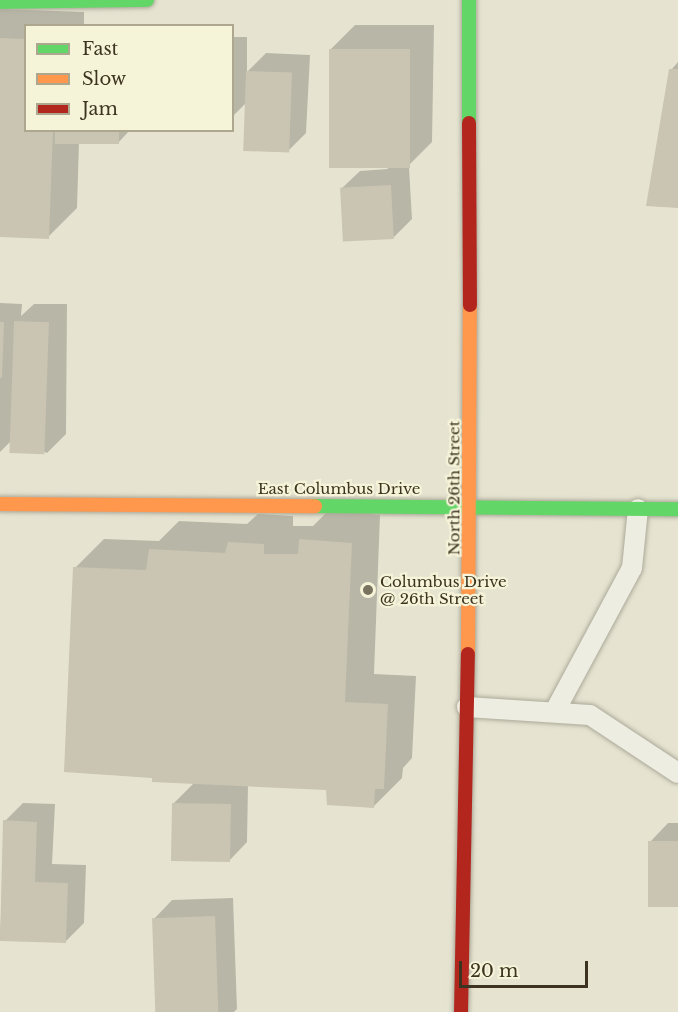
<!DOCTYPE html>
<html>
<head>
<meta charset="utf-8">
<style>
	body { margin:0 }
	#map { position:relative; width:678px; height:1012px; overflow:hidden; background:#e6e4d1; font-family:"Libre Baskerville",serif }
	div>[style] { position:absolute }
	.shadow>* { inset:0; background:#0003 }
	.building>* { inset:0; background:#cac4b2; transform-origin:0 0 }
	.roads { filter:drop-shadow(0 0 2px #aca999) drop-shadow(0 0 2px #aca999) }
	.lane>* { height:20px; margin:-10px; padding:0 10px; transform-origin:10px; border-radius:10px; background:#eeede2 }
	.fast>* { height:14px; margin:-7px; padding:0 7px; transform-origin:7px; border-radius:7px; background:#63d668 }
	.slow>* { height:14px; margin:-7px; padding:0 7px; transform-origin:7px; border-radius:7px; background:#ff974d }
	.jam>* { height:14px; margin:-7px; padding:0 7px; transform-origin:7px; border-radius:7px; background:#b3261e }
	.dots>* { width:16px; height:16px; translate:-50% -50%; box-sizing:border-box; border:3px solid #f6f4d8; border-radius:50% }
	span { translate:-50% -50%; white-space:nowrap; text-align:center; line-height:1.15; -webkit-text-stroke:4.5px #f6f4d8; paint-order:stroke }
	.street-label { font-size:15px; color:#3c3420 }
	.poi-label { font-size:15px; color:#3c3420 }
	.left { translate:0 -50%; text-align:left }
	.legend { position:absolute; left:24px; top:24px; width:210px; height:108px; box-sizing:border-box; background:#f6f4d8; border:2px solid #aca78e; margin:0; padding:8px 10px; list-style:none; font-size:18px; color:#3c3420 }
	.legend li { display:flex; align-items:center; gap:12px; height:30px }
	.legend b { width:30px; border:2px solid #aca78e }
	.scale { position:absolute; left:459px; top:961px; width:129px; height:27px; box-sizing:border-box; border:3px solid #3c3420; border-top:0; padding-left:8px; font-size:18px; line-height:21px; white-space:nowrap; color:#3c3420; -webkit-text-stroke:4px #f6f4d8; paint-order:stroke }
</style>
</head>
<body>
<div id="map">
	<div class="shadow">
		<div style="clip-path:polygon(0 9px,84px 12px,84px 26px,26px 26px,26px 130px,130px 130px,118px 143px,79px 143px,77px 208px,48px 237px,0 235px)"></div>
		<div style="clip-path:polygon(355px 25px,434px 25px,432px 142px,406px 168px,409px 167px,412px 219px,394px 237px,341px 189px,360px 171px,388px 169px,330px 50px)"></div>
		<div style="clip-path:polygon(232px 37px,247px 37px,247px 72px,266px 53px,310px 55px,306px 133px,288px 151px,246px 103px,232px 117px)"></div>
		<div style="clip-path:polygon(678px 62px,678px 207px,671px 70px)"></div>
		<div style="clip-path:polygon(0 303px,22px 304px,21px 316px,34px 304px,67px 304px,66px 434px,47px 453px,14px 438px,0 452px)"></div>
		<div style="clip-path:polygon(329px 510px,380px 515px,374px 674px,416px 676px,412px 758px,403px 768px,402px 778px,373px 807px,328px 788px,248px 785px,247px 842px,229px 861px,174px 803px,194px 783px,75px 568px,104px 539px,159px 541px,179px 521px,247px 524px,258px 514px,293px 516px,293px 526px,313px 526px)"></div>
		<div style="clip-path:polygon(23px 803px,55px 804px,52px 864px,86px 865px,84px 923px,65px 942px,0 939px,5px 821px)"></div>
		<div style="clip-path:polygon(668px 823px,678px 823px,678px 906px,650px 842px)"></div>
		<div style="clip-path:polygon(233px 898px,237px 1009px,234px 1012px,157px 1012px,154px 919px,172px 900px)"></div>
	</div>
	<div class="building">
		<div style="clip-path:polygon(0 38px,26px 39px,26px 130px,53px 130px,49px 239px,0 237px)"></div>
		<div style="left:329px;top:49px;width:81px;height:119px"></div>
		<div style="clip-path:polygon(669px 69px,678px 69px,678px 208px,646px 206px)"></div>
		<div style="left:246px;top:71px;width:46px;height:80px;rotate:2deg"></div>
		<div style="left:55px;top:130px;width:64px;height:14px"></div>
		<div style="left:391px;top:185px;width:54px;height:51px;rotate:87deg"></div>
		<div style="left:14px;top:321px;width:35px;height:132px;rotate:2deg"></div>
		<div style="clip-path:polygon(0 322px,4px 322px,2px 378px,0 378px)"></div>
		<div style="clip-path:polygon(299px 539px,352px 543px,345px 702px,388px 704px,384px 789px,375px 789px,374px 808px,327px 805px,326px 790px,152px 782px,152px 778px,64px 772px,73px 567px,146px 570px,149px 549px,225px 553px,228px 542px,264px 544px,264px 554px,298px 554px)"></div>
		<div style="left:172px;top:803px;width:59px;height:58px;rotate:1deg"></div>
		<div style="clip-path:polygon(3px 820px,37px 822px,35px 882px,68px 883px,66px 943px,0 941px)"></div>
		<div style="left:648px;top:841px;width:30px;height:66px"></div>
		<div style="left:215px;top:916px;width:96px;height:63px;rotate:88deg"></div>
	</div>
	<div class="roads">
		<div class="lane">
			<div style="left:467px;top:707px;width:123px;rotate:3.7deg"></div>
			<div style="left:590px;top:715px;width:105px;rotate:33.4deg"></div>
			<div style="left:555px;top:711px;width:162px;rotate:-61.7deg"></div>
			<div style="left:632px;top:568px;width:59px;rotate:-84.2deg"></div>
		</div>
		<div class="fast">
			<div style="left:469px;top:0;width:123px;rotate:90deg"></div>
			<div style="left:0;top:2px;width:147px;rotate:-0.8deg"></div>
			<div style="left:315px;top:506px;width:363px;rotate:0.5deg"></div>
		</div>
		<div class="slow">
			<div style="left:0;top:504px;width:315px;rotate:0.4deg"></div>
			<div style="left:468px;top:654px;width:349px;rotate:-89.7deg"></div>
		</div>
		<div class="jam">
			<div style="left:469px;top:123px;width:182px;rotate:89.7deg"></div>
			<div style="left:461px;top:1012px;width:358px;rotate:-88.9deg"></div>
		</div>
	</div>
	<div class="dots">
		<div style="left:368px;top:590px;background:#78725e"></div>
	</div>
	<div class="street-label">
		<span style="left:454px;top:488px;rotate:-90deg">North 26th Street</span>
		<span style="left:339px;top:489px">East Columbus Drive</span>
	</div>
	<div class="poi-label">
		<span class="left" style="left:380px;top:590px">Columbus Drive<br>@ 26th Street</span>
	</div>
	<ul class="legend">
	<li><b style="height:8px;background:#63d668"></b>Fast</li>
	<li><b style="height:8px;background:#ff974d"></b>Slow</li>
	<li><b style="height:8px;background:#b3261e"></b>Jam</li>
	</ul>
	<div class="scale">20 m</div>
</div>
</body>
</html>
